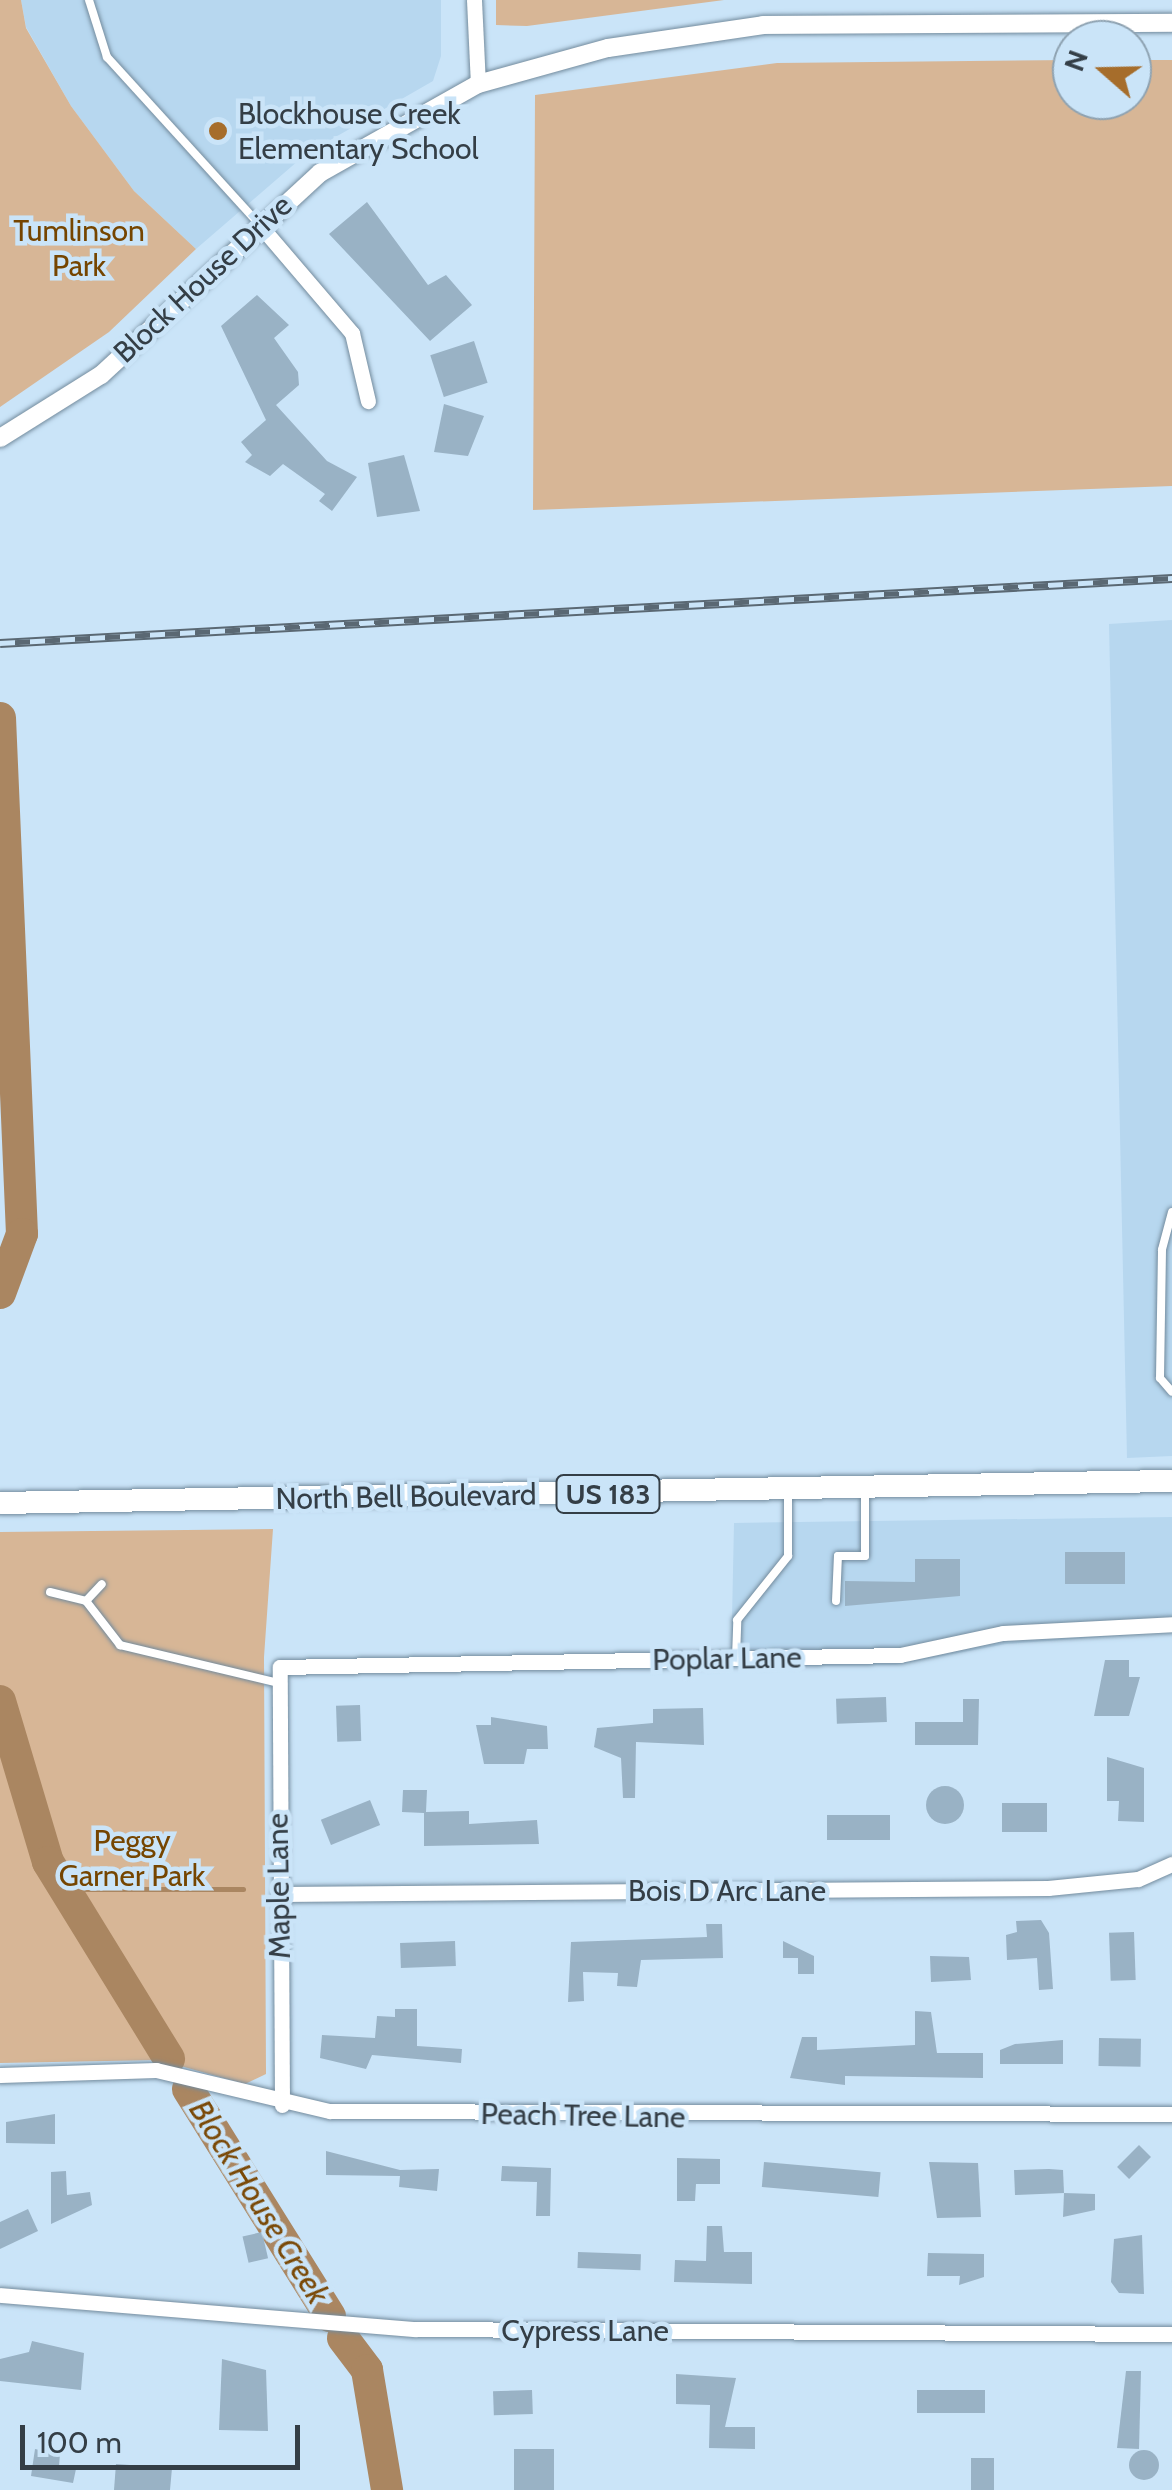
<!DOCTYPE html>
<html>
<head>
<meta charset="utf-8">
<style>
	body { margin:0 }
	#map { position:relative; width:1172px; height:2490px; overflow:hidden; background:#cae4f8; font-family:Cabin,sans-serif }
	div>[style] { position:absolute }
	.built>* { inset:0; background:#b7d7ef }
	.green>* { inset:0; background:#d7b696 }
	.stream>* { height:5px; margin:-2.5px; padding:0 2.5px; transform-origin:2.5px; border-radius:2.5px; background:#aa8661 }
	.river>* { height:32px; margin:-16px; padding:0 16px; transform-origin:16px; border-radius:16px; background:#aa8661 }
	.building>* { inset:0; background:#99b2c5; transform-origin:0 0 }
	.round { border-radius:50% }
	.roads { filter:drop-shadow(0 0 2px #738b9d) drop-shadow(0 0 2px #738b9d) }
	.service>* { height:8px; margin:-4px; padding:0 4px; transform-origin:4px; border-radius:4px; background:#fff }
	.minor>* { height:15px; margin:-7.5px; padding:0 7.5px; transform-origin:7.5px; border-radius:7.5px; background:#fff }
	.tertiary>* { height:18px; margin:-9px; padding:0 9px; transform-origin:9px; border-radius:9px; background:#fff }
	.primary>* { height:22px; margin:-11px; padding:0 11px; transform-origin:11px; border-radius:11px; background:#fff }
	.rail>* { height:9px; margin-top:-4.5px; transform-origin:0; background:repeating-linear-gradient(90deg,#cae4f8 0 15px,#5a6873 0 30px); box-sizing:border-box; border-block:2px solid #5a6873 }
	.dots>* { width:28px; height:28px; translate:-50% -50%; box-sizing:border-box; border:5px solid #cae4f8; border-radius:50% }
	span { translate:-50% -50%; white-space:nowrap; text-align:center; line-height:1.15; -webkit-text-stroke:9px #cae4f8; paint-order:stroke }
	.shield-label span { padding:2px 8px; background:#cae4f8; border:2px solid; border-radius:8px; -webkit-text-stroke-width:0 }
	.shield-label { font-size:28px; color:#343e46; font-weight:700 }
	.poi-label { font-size:30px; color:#343e46 }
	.left { translate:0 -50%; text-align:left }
	.park-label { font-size:30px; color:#754500 }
	.street-label { font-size:30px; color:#343e46 }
	.water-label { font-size:32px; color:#7a4907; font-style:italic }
	.north { position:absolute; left:1052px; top:20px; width:100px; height:100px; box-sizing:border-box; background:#cae4f8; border:2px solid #8ea2b1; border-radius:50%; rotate:290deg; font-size:28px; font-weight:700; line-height:40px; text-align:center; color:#343e46 }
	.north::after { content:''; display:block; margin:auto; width:35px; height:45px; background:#a66d2b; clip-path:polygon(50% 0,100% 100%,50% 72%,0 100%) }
	.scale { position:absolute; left:20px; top:2425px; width:280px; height:45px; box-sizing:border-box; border:5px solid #343e46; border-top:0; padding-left:12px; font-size:30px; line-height:35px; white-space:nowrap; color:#343e46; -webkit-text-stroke:8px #cae4f8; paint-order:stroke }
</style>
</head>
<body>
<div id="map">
	<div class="built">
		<div style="clip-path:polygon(21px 0,441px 0,441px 56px,433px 81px,306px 154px,196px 249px,134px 191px,71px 106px,26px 27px)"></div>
		<div style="clip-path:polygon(1172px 620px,1172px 1456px,1127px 1458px,1109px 624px)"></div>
		<div style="clip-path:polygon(1172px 1517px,1172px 1632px,1006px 1644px,895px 1665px,731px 1667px,734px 1523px)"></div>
	</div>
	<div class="green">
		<div style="clip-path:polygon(0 0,21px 0,26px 28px,71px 106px,134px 191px,196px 249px,109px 332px,0 407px)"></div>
		<div style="clip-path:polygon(496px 0,724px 0,527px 26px,496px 25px)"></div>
		<div style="clip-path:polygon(1072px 60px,1072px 100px,1132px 100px,1132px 60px,1172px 60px,1172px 486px,533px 510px,535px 95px,777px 63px)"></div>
		<div style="clip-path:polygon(273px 1529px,264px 1657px,266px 2074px,245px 2084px,159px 2060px,0 2063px,0 1532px)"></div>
	</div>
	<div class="stream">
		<div style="left:69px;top:1889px;width:174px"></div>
	</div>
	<div class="river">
		<div style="left:0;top:718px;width:516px;rotate:87.56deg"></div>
		<div style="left:22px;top:1234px;width:63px;rotate:110.4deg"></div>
		<div style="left:0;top:1701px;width:168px;rotate:73.4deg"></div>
		<div style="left:48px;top:1862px;width:231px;rotate:58.4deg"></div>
		<div style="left:188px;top:2089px;width:268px;rotate:58deg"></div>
		<div style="left:343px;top:2338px;width:40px;rotate:53deg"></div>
		<div style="left:367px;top:2370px;width:122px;rotate:80.5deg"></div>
	</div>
	<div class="building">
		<div style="clip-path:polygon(367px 202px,428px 285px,446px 275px,472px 305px,430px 341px,329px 234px)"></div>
		<div style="clip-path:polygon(257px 295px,289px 325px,274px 338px,298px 372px,299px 385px,276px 405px,327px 461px,357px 477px,332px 511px,319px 501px,325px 494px,283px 464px,270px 476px,245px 462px,252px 455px,241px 442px,266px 420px,221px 326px)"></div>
		<div style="left:474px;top:341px;width:44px;height:46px;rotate:72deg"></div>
		<div style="clip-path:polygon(444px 404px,484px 416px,468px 456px,434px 452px)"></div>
		<div style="clip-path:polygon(404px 455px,420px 511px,377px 517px,368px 463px)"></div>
		<div style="left:1065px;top:1552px;width:60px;height:32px"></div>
		<div style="clip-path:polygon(915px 1559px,960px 1559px,960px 1596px,845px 1606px,845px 1581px,915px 1582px)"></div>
		<div style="clip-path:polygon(1105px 1660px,1129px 1660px,1129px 1677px,1140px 1677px,1129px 1716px,1094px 1716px)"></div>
		<div style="left:886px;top:1697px;width:25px;height:50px;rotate:88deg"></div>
		<div style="clip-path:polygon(963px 1699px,979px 1699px,978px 1745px,915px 1745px,915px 1722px,963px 1722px)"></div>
		<div style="left:360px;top:1705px;width:36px;height:24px;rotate:88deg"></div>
		<div style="clip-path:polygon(703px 1708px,704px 1745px,636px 1742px,635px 1798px,623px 1798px,621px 1758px,594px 1747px,597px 1728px,653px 1723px,653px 1709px)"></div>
		<div style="clip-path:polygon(491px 1717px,547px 1726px,548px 1749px,527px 1749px,524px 1764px,484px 1764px,476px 1725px,491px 1725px)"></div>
		<div style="clip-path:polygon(1107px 1757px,1144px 1768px,1144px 1822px,1118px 1821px,1119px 1801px,1107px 1801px)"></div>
		<div class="round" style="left:926px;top:1786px;width:38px;height:38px"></div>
		<div style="clip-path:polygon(403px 1790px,427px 1790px,426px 1812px,469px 1811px,469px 1824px,537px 1820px,539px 1844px,424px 1846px,424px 1813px,402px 1812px)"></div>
		<div style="left:370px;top:1800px;width:27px;height:53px;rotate:68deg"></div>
		<div style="left:1047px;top:1803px;width:29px;height:45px;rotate:90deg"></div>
		<div style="left:827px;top:1815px;width:63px;height:25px"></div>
		<div style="clip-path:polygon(1041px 1920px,1049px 1933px,1053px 1989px,1039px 1990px,1037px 1958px,1007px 1960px,1006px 1935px,1017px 1932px,1016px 1921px)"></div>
		<div style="clip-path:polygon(706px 1924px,722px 1924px,723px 1958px,641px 1960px,637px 1987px,617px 1986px,618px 1973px,583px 1972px,584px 2001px,568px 2002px,571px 1942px,707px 1937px)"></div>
		<div style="left:1134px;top:1932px;width:48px;height:25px;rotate:88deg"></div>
		<div style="left:455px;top:1941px;width:25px;height:55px;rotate:88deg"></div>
		<div style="clip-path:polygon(783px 1941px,814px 1956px,814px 1974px,798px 1974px,798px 1958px,783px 1958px)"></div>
		<div style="clip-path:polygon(930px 1956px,969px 1957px,971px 1980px,931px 1982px)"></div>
		<div style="clip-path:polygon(395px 2009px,417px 2009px,417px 2046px,462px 2049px,461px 2063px,372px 2055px,366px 2069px,320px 2058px,322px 2035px,375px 2038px,377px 2016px,395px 2017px)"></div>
		<div style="clip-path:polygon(915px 2011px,931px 2012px,937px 2053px,983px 2053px,983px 2078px,845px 2076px,845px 2085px,790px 2078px,802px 2037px,817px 2037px,817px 2050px,915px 2045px)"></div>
		<div style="left:1099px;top:2038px;width:42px;height:28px;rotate:1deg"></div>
		<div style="clip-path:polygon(1063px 2040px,1063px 2064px,1000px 2064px,1000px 2050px,1015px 2044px)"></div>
		<div style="clip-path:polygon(55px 2114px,55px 2144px,6px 2143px,6px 2122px)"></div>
		<div style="left:1139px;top:2145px;width:17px;height:31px;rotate:45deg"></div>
		<div style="clip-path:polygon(326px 2151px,400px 2170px,439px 2169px,437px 2191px,399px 2187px,400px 2176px,326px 2175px)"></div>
		<div style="clip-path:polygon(677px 2158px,720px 2159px,720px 2184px,696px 2184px,695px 2201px,677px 2201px)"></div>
		<div style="left:764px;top:2162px;width:117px;height:25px;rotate:5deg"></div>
		<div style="clip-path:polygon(929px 2162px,978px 2163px,981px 2217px,937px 2218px)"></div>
		<div style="clip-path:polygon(502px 2166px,551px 2168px,550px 2216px,536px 2216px,537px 2182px,501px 2181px)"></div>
		<div style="clip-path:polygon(1049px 2169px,1063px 2170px,1064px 2193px,1015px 2195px,1014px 2170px)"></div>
		<div style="clip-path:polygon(66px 2171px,67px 2195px,90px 2192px,92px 2205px,51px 2224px,51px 2172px)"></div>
		<div style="clip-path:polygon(1064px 2193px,1095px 2194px,1095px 2210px,1063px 2217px)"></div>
		<div style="clip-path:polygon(28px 2209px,38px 2231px,0 2249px,0 2222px)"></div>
		<div style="clip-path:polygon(707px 2226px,722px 2226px,724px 2252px,752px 2252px,752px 2284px,674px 2282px,675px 2260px,706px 2261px)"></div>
		<div style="left:262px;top:2232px;width:27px;height:20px;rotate:77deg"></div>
		<div style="clip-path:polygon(1142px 2235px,1144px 2294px,1119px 2293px,1111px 2282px,1114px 2239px)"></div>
		<div style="left:578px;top:2252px;width:63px;height:16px;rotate:2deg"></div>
		<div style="clip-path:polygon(928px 2253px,984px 2254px,984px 2277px,959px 2285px,960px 2276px,927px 2276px)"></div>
		<div style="clip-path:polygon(32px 2341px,84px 2353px,81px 2390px,0 2381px,0 2359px,29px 2352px)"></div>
		<div style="clip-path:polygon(222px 2359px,266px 2370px,268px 2431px,219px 2430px)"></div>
		<div style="clip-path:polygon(1126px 2371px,1141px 2371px,1139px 2449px,1117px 2448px)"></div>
		<div style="clip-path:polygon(676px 2374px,736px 2378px,725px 2427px,755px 2427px,755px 2449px,709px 2448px,710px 2405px,676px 2404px)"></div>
		<div style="left:532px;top:2390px;width:24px;height:39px;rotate:88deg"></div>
		<div style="left:917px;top:2390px;width:68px;height:23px"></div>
		<div style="clip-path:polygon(35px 2449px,60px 2454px,59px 2466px,76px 2469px,73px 2483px,31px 2476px)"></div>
		<div style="left:554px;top:2449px;width:41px;height:40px;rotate:90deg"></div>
		<div class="round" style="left:1129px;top:2450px;width:30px;height:30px"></div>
		<div style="left:971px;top:2458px;width:23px;height:32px"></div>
		<div style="clip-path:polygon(116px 2464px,172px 2468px,170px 2490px,114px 2490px)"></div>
	</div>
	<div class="roads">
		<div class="service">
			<div style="left:89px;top:0;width:60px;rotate:72.5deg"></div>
			<div style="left:107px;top:57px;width:224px;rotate:47.7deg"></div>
			<div style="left:1172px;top:1212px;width:39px;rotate:105deg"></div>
			<div style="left:1162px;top:1250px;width:128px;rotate:90.9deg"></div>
			<div style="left:1160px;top:1378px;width:18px;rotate:49deg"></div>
			<div style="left:50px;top:1592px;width:37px;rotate:14deg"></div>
			<div style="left:86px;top:1601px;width:56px;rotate:52.3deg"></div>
			<div style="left:120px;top:1645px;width:163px;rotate:13.5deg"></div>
			<div style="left:86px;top:1601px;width:23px;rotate:-47deg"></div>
			<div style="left:836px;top:1601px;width:45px;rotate:-87.5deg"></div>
			<div style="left:838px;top:1556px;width:27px"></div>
			<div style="left:865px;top:1556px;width:64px;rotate:-90deg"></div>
			<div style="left:736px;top:1658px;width:38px;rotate:-88deg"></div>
			<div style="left:737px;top:1620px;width:82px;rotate:-51.4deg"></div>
			<div style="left:788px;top:1556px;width:65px;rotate:-90deg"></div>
		</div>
		<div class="minor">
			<div style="left:474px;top:0;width:84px;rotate:87.3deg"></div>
			<div style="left:258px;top:223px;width:145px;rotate:49.5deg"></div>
			<div style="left:352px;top:333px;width:70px;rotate:76.8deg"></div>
			<div style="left:279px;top:1894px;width:769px;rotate:-0.45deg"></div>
			<div style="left:1048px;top:1888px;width:90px;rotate:-5.7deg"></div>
			<div style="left:1138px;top:1879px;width:37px;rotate:-24deg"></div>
			<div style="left:0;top:2075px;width:156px;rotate:-1.8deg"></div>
			<div style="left:156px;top:2070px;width:179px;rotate:13.3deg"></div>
			<div style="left:330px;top:2111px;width:842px;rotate:0.2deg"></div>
			<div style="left:282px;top:2105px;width:438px;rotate:-90.3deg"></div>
			<div style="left:280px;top:1667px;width:620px;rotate:-1.11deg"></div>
			<div style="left:900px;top:1655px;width:105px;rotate:-12.1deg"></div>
			<div style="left:1003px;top:1633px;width:169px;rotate:-3deg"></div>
			<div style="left:0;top:2295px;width:416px;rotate:4.7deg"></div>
			<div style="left:415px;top:2329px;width:757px;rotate:0.38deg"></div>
		</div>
		<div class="tertiary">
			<div style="left:0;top:438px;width:119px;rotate:-32deg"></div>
			<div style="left:101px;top:375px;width:298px;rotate:-42.7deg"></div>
			<div style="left:320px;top:173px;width:181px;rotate:-29.4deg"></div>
			<div style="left:478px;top:84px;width:135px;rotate:-15.5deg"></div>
			<div style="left:608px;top:48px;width:157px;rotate:-8.4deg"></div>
			<div style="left:763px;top:25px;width:409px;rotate:-0.3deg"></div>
		</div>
		<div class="primary">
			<div style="left:0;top:1503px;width:1172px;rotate:-1.08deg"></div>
		</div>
	</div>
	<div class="rail">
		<div style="left:0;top:643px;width:1174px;rotate:-3.17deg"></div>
	</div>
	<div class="dots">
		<div style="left:218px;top:131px;background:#a66d2b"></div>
	</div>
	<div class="shield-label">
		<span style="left:608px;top:1494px">US 183</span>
	</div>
	<div class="poi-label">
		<span class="left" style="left:238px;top:131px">Blockhouse Creek<br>Elementary School</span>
	</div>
	<div class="park-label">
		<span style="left:79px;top:248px">Tumlinson<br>Park</span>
		<span style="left:132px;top:1858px">Peggy<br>Garner Park</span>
	</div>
	<div class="street-label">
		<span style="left:203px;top:279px;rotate:-43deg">Block House Drive</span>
		<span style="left:406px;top:1497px;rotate:-1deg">North Bell Boulevard</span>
		<span style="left:727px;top:1659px;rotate:-1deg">Poplar Lane</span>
		<span style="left:279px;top:1886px;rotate:-91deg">Maple Lane</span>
		<span style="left:727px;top:1891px">Bois D Arc Lane</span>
		<span style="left:583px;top:2116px;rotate:1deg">Peach Tree Lane</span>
		<span style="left:585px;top:2331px">Cypress Lane</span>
	</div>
	<div class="water-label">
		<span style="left:259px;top:2202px;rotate:58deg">Block House Creek</span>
	</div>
	<div class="north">N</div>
	<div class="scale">100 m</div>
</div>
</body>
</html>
